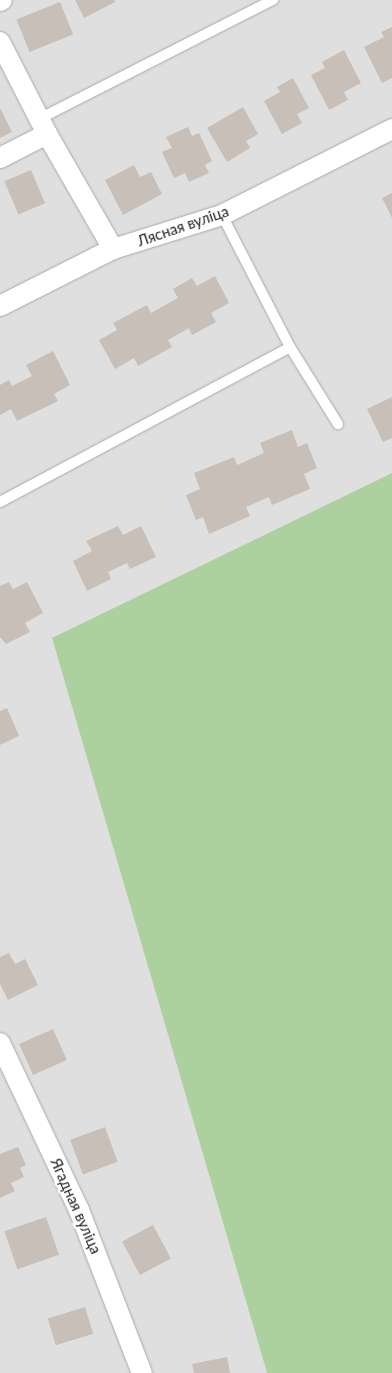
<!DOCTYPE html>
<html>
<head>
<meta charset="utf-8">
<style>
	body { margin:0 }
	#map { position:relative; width:392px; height:1373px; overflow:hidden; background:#f2efe9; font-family:Lato,sans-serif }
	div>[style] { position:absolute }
	.residential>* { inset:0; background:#e0dfdf }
	.forest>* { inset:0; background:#add19e }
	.building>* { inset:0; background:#c7bfb8; transform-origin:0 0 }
	.roads { filter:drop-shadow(0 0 1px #a9a9a9) drop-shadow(0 0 1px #a9a9a9) }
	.service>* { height:10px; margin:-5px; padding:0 5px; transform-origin:5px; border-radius:5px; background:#fff }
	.minor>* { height:20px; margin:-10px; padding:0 10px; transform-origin:10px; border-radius:10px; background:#fff }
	span { translate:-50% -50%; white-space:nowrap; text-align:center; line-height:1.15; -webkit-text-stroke:4.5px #fff; paint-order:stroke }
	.street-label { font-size:15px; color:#222 }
</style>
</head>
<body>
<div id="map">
	<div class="residential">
		<div style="clip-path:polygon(0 0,392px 0,392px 473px,53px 638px,267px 1373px,0 1373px)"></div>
	</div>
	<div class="forest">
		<div style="clip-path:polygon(392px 473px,392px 1373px,267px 1373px,52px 638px)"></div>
	</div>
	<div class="building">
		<div style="clip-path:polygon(75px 0,114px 0,115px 2px,84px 18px)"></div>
		<div style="left:60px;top:2px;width:35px;height:47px;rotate:68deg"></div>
		<div style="clip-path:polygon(392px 27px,392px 78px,382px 83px,364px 47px,384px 37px,381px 32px)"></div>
		<div style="clip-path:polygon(344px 50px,361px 83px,344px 92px,348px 100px,329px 110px,311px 75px,325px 68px,322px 62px)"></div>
		<div style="clip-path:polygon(293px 78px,309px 108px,297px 114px,302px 123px,282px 134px,264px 101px,280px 92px,277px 87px)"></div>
		<div style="clip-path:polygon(243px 107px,258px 134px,246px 141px,250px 148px,227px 162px,207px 128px)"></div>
		<div style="clip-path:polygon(0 108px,12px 132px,0 138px)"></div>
		<div style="clip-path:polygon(188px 127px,192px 136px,199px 133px,212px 161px,205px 165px,209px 173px,189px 182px,185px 173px,174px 178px,162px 152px,172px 148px,166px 137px)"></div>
		<div style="clip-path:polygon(134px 165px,140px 177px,151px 172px,162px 194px,123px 215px,105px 180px)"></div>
		<div style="left:31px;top:170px;width:36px;height:29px;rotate:67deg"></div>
		<div style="clip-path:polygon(392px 193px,392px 218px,382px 198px)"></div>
		<div style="clip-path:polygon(215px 276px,229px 303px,211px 313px,216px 322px,192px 335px,189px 328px,168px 340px,172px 347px,138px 366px,134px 358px,115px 369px,99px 340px,117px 330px,113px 323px,147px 305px,151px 313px,178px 298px,173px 289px,192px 278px,197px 286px)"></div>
		<div style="clip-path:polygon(53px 351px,70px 385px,54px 394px,58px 401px,17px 421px,11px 409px,0 415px,0 385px,9px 380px,12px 386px,32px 376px,26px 365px)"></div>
		<div style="clip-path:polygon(392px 397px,392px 438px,383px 442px,367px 409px)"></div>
		<div style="clip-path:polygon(292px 430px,298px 447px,307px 443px,317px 468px,304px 474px,310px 489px,272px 505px,269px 497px,246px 507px,250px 516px,209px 534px,203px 517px,196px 520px,186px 495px,200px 489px,194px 473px,234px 457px,237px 465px,264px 453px,260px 443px)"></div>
		<div style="clip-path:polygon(118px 526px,123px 535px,141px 526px,156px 557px,130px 569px,127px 563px,108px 572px,111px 579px,87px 591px,73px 561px,92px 551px,86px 541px)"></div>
		<div style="clip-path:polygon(9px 582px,13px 589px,27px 582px,43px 613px,25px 623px,30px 632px,6px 644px,0 637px,0 586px)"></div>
		<div style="clip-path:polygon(7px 708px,19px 736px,0 745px,0 711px)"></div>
		<div style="clip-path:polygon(9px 953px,15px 964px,25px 959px,38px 985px,8px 1000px,0 984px,0 957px)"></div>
		<div style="left:53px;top:1029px;width:34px;height:37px;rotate:66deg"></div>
		<div style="left:105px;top:1127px;width:37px;height:37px;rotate:70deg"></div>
		<div style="clip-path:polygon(18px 1147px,26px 1165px,20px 1168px,24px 1177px,11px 1183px,15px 1191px,0 1198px,0 1154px)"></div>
		<div style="left:46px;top:1217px;width:40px;height:44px;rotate:71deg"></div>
		<div style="left:153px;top:1225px;width:38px;height:35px;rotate:62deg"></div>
		<div style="left:85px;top:1307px;width:28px;height:39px;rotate:73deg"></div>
		<div style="clip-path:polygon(227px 1357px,230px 1373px,194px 1373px,192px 1364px)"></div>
	</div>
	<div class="roads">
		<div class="service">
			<div style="left:39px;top:119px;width:263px;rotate:-27deg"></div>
			<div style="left:290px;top:347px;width:91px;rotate:58.1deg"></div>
			<div style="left:0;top:502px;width:329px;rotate:-28.1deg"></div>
			<div style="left:290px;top:347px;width:148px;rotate:-117.3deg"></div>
		</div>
		<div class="minor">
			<div style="left:0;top:1px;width:2px;rotate:-27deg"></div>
			<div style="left:0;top:42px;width:103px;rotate:62.9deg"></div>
			<div style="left:47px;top:134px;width:133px;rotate:60.1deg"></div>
			<div style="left:0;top:158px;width:53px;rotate:-27.1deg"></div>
			<div style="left:0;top:306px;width:127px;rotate:-26.8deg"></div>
			<div style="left:113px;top:249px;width:114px;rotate:-17.3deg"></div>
			<div style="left:222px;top:215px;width:191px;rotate:-26.8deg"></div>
			<div style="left:0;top:1043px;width:185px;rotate:64.7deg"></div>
			<div style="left:79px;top:1210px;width:175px;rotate:68.9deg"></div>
		</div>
	</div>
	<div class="street-label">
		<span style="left:183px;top:226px;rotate:-19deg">Лясная вуліца</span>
		<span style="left:76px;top:1206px;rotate:66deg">Ягадная вуліца</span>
	</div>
</div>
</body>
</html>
